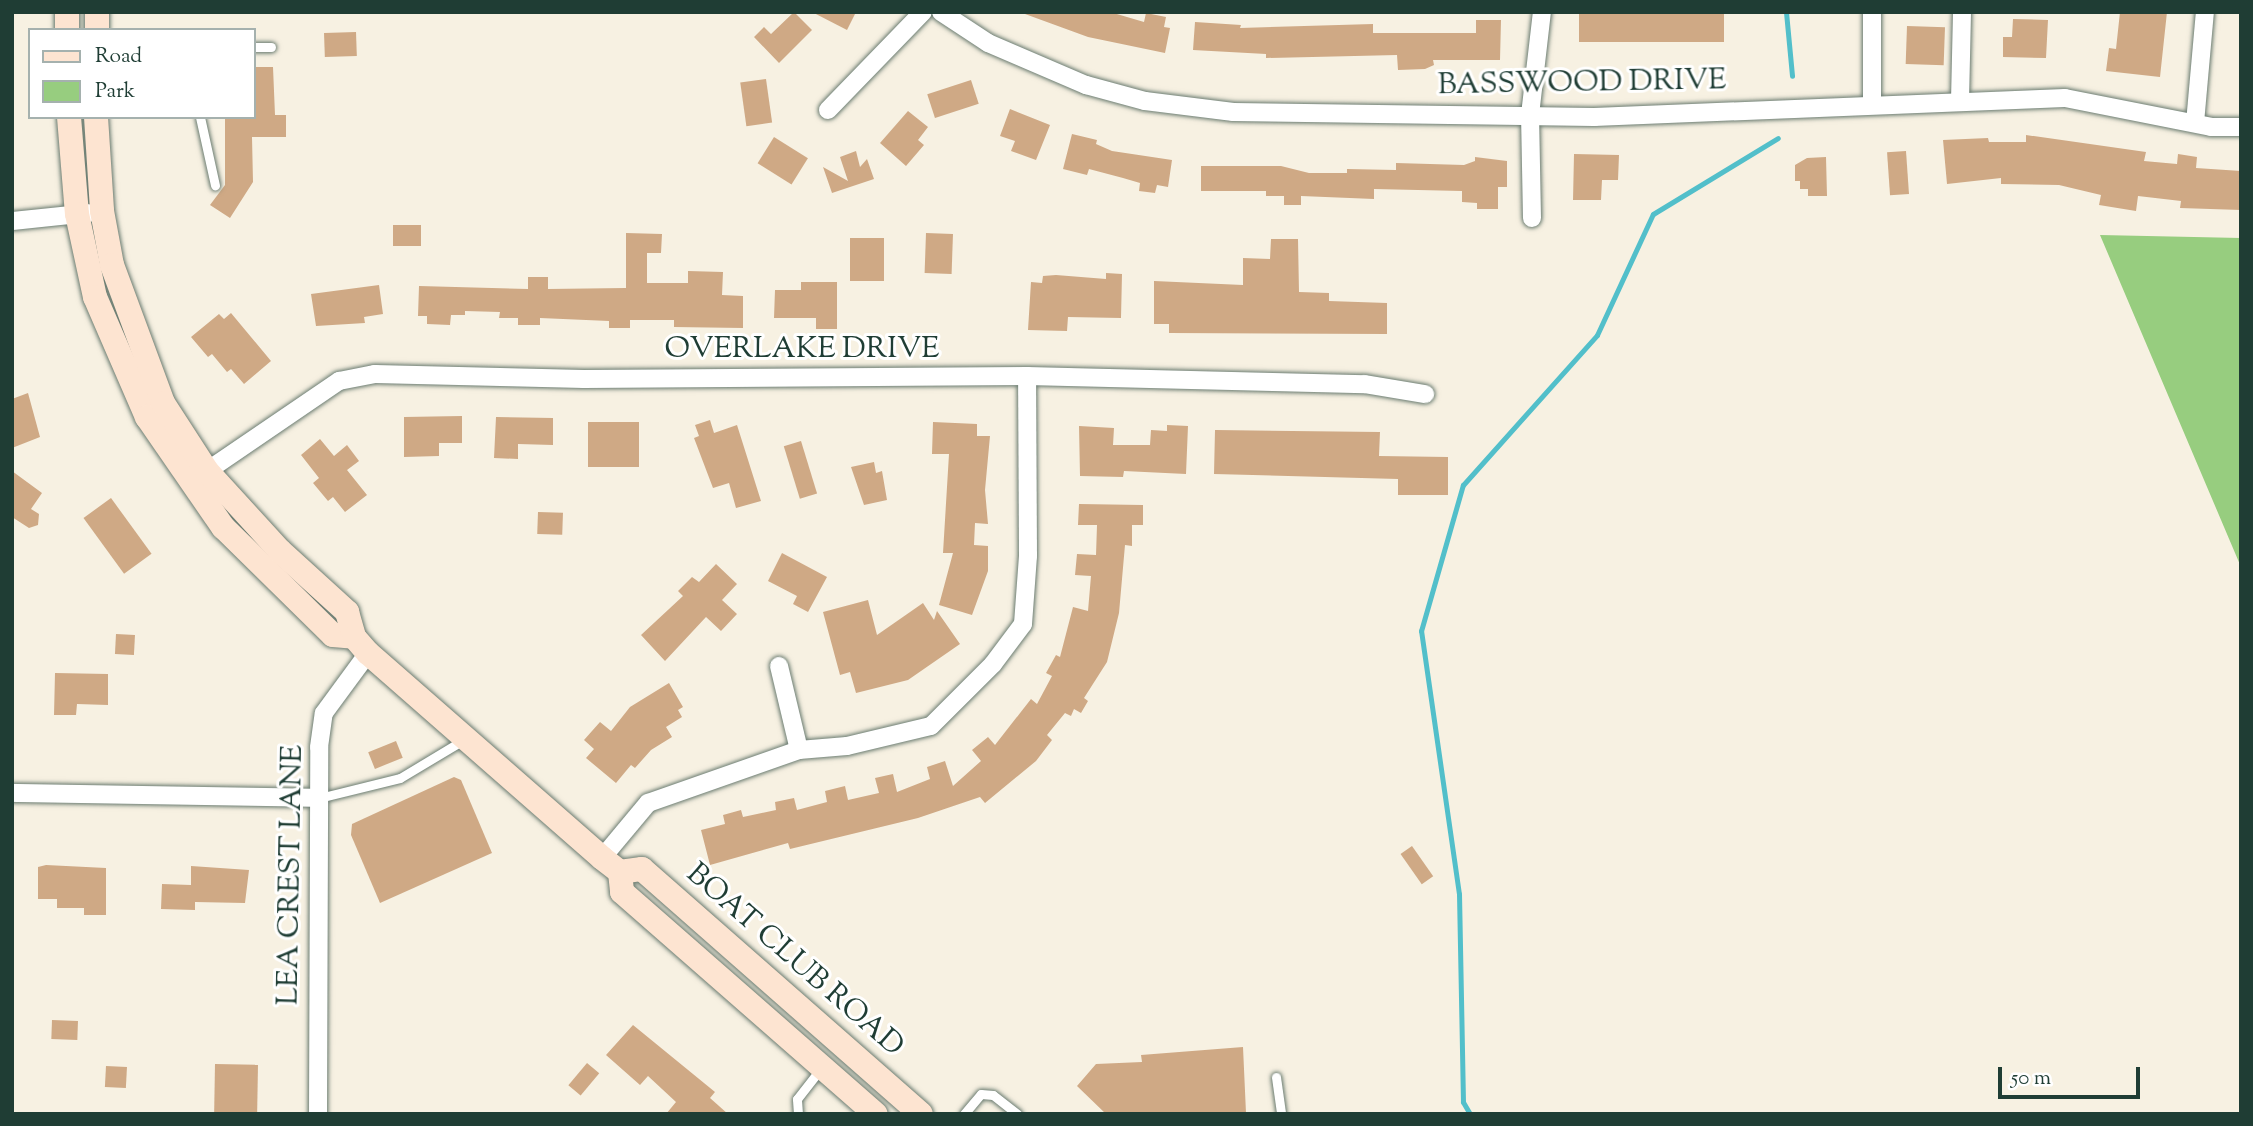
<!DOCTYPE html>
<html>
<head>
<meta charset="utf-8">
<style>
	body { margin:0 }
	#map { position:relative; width:2253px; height:1126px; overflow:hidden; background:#f7f1e2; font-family:"Sorts Mill Goudy",serif }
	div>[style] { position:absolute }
	.green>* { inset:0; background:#97cd7f }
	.stream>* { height:5px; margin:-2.5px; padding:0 2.5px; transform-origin:2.5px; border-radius:2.5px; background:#52bfca }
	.building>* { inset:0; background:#cfa985; transform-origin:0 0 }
	.roads { filter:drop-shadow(0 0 2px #6b7c71) drop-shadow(0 0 2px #6b7c71) }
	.service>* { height:9px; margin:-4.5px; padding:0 4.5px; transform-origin:4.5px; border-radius:4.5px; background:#fff }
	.minor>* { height:18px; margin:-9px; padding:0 9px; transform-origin:9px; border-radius:9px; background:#fff }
	.secondary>* { height:24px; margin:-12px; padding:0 12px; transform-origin:12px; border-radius:12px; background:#fde4d1 }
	span { translate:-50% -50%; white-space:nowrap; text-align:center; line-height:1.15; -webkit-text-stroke:6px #fff; paint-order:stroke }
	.street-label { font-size:30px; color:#1f3d34 }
	.frame { position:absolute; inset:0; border:14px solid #1f3d34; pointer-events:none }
	.legend { position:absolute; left:28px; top:28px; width:228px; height:91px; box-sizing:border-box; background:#fff; border:2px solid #a5b1ae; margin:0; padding:9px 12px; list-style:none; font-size:21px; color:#1f3d34 }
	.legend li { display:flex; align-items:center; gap:14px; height:35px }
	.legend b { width:35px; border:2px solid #a5b1ae }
	.scale { position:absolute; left:1998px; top:1067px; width:142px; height:32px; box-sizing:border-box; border:4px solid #1f3d34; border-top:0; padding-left:9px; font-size:21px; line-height:24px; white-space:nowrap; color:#1f3d34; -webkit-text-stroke:5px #fff; paint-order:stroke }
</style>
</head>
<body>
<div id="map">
	<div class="green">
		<div style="clip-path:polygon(2100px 235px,2241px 238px,2241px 568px,2241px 567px)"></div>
	</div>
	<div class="stream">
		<div style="left:1786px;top:12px;width:64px;rotate:84.6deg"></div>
		<div style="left:1470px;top:1114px;width:14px;rotate:-120deg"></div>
		<div style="left:1463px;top:1102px;width:208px;rotate:-91.1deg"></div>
		<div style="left:1459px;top:894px;width:266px;rotate:-98.2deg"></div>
		<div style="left:1421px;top:631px;width:152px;rotate:-74deg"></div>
		<div style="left:1463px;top:485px;width:201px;rotate:-48.2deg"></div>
		<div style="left:1597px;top:335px;width:133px;rotate:-65.2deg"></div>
		<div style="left:1653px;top:214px;width:146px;rotate:-31.3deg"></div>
	</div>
	<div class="building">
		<div style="clip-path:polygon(794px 12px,812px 30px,779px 63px,754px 37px,764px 27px,771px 34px)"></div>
		<div style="clip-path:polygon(812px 12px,856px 12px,847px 30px)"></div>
		<div style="clip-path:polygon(1110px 12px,1144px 22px,1146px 13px,1166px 17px,1164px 27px,1170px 28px,1165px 53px,1088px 37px,1025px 14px)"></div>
		<div style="left:1579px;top:12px;width:145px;height:30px"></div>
		<div style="clip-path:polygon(2120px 12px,2167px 12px,2160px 77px,2106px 71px,2109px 48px,2116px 49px)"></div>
		<div style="clip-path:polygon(2013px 19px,2048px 20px,2046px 58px,2003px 57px,2003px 37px,2012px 37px)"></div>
		<div style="clip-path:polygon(1476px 20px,1501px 20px,1500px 60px,1433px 60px,1434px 65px,1425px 69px,1398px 70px,1397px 55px,1266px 58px,1266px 54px,1193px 50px,1195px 22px,1241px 25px,1240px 28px,1373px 24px,1373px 33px,1476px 33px)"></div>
		<div style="left:1907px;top:26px;width:38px;height:38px;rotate:2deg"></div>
		<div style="left:356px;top:32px;width:24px;height:32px;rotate:88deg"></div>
		<div style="clip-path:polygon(254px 67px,273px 67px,275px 115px,286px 115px,286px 137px,252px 137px,253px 182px,230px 218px,210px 205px,225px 185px,225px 117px,254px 117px)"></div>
		<div style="left:766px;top:79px;width:44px;height:26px;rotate:82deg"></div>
		<div style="left:971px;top:80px;width:25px;height:46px;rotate:72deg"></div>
		<div style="clip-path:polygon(1010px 109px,1050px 125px,1036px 160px,1011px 151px,1015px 141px,1000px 136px)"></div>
		<div style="clip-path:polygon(908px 111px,928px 127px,918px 140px,924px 145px,906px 166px,880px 143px)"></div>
		<div style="clip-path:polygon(1072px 134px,1097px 140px,1096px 144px,1112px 151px,1172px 160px,1168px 187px,1157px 185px,1155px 193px,1139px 191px,1140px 183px,1123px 178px,1089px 169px,1087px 175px,1063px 169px)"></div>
		<div style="clip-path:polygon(2026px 135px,2146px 152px,2144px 161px,2177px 164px,2178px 154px,2197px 157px,2196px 168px,2241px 171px,2241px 210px,2180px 208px,2181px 201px,2138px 196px,2136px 211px,2099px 205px,2101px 195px,2059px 185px,2001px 184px,2001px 178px,1947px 184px,1943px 140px,1988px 138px,1989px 142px,2026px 142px)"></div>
		<div style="left:774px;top:137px;width:40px;height:31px;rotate:32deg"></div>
		<div style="clip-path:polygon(856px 151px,860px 167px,867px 159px,874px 179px,832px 193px,823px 167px,848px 181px,840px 157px)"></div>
		<div style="left:1906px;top:151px;width:43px;height:19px;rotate:86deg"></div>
		<div style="clip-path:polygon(1574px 154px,1619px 155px,1618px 180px,1602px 180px,1601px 200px,1573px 200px)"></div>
		<div style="clip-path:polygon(1475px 157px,1507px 161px,1507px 187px,1498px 187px,1498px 209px,1477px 209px,1477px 203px,1462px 202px,1462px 191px,1374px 189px,1374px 199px,1301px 196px,1301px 205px,1284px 205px,1284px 196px,1266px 196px,1266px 191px,1201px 191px,1201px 166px,1281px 166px,1309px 173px,1347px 173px,1347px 169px,1396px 170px,1396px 163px,1464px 165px,1475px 161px)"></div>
		<div style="clip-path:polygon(1826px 157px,1827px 196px,1808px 196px,1808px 189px,1800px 189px,1800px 181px,1795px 181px,1795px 165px,1807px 158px)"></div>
		<div style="left:393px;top:225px;width:28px;height:21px"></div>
		<div style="clip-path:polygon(626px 233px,662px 234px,661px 253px,647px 253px,647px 283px,688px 283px,688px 271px,723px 272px,722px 295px,743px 296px,743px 328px,674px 327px,674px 320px,630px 320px,630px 328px,609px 328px,609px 321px,540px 318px,540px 325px,518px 325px,518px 318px,499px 318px,500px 312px,465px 311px,465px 315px,451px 315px,450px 325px,427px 324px,427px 316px,418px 316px,419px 286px,528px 289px,528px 277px,548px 277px,548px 289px,626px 288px)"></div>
		<div style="left:926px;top:233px;width:27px;height:40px;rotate:2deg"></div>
		<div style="left:850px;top:238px;width:34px;height:43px"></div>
		<div style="clip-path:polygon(1271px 239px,1298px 239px,1299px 292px,1329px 293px,1329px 301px,1387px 303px,1387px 334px,1169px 333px,1169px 324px,1154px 324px,1154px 281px,1243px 285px,1243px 258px,1270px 259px)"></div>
		<div style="clip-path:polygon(1106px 273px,1122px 274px,1121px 318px,1068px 317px,1067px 331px,1028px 330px,1031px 282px,1042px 283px,1043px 276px,1056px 275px,1106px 279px)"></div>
		<div style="clip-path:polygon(801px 282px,837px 282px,837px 329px,816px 329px,816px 318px,774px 318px,775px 290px,801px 290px)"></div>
		<div style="clip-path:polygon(379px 285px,383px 314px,364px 317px,365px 323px,316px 326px,311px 294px)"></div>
		<div style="clip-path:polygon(231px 313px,271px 361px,244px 384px,231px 369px,227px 372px,212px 354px,208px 357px,191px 337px,219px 314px,224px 319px)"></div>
		<div style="clip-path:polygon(28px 393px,40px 437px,12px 448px,12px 399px)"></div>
		<div style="clip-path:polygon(462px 416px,462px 443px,439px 443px,439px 456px,404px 457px,404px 417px)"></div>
		<div style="clip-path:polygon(496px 417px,553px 418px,553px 445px,518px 444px,518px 459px,494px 458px)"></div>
		<div style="clip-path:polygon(710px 420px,714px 433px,737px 425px,761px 501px,736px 508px,729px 483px,713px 488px,694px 438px,699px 436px,695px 425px)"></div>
		<div style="left:588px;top:422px;width:51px;height:45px"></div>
		<div style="clip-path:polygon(933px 422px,977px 424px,977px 436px,990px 436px,985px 490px,988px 524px,975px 523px,974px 545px,988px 546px,988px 571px,972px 615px,939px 605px,953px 553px,943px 553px,949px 454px,932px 454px)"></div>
		<div style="clip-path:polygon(1167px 425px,1188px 426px,1186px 474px,1124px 471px,1123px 477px,1080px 476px,1079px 426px,1114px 428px,1113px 445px,1150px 445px,1151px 430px,1167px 431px)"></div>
		<div style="clip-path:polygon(1215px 430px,1380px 432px,1379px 456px,1448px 457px,1448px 495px,1398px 495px,1398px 479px,1214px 474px)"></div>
		<div style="clip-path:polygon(320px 439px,334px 456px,347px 445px,359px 461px,347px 470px,367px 495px,345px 512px,333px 497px,328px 501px,313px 483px,319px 478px,301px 455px)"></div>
		<div style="left:801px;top:441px;width:55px;height:18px;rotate:73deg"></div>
		<div style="clip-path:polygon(874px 462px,876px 473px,882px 471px,887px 500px,864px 505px,851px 467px)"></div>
		<div style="clip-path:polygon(12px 471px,42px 493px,31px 509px,39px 514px,38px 525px,29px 528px,12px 517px)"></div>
		<div style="left:111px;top:498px;width:69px;height:34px;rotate:54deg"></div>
		<div style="clip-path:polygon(1079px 504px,1143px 505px,1143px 525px,1132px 525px,1132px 546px,1125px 545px,1119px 613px,1107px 662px,1084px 698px,1088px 701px,1081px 713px,1074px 709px,1071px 716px,1065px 713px,1047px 735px,1052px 740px,1036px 761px,985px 803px,980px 797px,918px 818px,790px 849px,788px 843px,710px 865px,701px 830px,725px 824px,723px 815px,741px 810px,743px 817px,776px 810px,775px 802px,794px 798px,797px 810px,827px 802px,825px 791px,845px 786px,848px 800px,879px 793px,875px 778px,893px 774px,897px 792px,930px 779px,927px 767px,945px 761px,953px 786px,981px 761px,972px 750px,988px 737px,995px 745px,1031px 699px,1037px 704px,1052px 676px,1046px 673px,1056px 655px,1060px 657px,1073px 607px,1088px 611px,1091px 576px,1075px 575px,1077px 554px,1096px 555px,1097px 525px,1078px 525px)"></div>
		<div style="left:538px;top:512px;width:25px;height:22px;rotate:2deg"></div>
		<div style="clip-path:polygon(782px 553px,827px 577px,808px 612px,793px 604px,797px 596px,768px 581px)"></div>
		<div style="clip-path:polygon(716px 564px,737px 584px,722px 600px,737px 614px,721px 631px,706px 617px,665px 661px,641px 635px,683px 596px,678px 591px,692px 577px,699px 582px)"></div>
		<div style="clip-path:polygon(868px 600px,877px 635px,923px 603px,934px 620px,937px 611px,960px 644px,908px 680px,856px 693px,850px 672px,840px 675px,823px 612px)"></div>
		<div style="left:116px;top:634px;width:19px;height:20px;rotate:3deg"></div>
		<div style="clip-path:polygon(55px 673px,108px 674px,108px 705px,77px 704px,76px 715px,54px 715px)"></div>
		<div style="clip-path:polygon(669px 683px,683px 707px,678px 710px,682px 717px,666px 727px,672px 737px,651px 750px,635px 768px,631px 765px,616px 783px,586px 758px,594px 749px,584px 740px,600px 722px,611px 731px,630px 707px)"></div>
		<div style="left:396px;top:741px;width:18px;height:30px;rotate:68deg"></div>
		<div style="clip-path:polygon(454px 777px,461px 780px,492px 853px,380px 903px,351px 835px,352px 824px)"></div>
		<div style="left:1412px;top:846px;width:37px;height:14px;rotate:55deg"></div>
		<div style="clip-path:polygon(46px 865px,106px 868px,106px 915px,84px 915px,84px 908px,57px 908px,57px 899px,38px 899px,38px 867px)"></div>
		<div style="clip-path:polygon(191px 866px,249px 870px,245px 903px,195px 902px,195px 910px,161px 909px,162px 884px,191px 885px)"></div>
		<div style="left:52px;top:1020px;width:26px;height:19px;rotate:2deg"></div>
		<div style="clip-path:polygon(633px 1025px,715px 1092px,710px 1098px,728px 1114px,666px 1114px,676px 1102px,648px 1076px,640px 1085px,606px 1055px)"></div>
		<div style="clip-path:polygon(1243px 1047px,1246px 1113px,1106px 1114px,1077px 1086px,1096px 1064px,1142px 1062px,1141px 1055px)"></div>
		<div style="left:587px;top:1063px;width:16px;height:29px;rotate:40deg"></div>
		<div style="left:215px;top:1064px;width:43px;height:50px;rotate:1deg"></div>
		<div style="left:106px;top:1066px;width:21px;height:21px;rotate:3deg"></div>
	</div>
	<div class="roads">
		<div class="service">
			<div style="left:254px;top:47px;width:17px"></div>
			<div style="left:200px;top:117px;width:70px;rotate:77.6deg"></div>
			<div style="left:319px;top:798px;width:83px;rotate:-13.9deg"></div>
			<div style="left:400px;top:778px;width:76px;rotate:-31deg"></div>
			<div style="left:1276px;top:1077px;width:37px;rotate:82deg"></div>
			<div style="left:798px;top:1114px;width:15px;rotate:-94deg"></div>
			<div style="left:797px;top:1099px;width:39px;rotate:-52deg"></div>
			<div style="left:964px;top:1114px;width:26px;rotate:-50deg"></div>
			<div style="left:981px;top:1094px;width:12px;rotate:5deg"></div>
			<div style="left:993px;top:1095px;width:31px;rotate:38deg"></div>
		</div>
		<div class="minor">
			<div style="left:941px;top:12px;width:56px;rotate:33.4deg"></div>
			<div style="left:988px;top:43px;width:107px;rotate:23.2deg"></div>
			<div style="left:1086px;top:85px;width:61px;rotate:15.2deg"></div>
			<div style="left:1145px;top:101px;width:89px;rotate:7.1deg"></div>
			<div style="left:1233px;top:112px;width:361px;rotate:0.8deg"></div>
			<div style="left:1594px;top:117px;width:471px;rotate:-2.3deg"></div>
			<div style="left:2065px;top:98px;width:149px;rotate:11.2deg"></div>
			<div style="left:2211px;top:127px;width:30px"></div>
			<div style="left:1960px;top:101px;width:89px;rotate:-88.7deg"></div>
			<div style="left:1872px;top:105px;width:93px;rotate:-90deg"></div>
			<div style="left:828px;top:110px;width:136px;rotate:-45.9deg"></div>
			<div style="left:2195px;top:123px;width:111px;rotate:-84.9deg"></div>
			<div style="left:1532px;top:218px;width:103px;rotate:-91.1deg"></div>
			<div style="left:1530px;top:115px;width:104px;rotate:-83.4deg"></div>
			<div style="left:12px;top:221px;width:77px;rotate:-5.9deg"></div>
			<div style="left:207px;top:471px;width:160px;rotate:-34.3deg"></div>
			<div style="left:339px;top:381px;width:37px;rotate:-11deg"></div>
			<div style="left:375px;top:374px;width:209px;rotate:1.4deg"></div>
			<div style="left:584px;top:379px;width:443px;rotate:-0.4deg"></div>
			<div style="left:1027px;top:376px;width:338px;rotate:1.4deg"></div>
			<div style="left:1365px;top:384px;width:61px;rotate:9.5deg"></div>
			<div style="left:779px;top:666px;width:86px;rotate:76.6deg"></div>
			<div style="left:12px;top:793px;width:307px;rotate:0.9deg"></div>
			<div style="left:602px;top:858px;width:72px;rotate:-50.1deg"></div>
			<div style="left:648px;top:803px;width:160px;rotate:-19.3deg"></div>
			<div style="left:799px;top:750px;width:48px;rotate:-4.8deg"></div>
			<div style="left:847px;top:746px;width:86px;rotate:-13.4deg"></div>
			<div style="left:931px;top:726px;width:88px;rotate:-45deg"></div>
			<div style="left:993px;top:664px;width:50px;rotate:-53.1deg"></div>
			<div style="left:1023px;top:624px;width:68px;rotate:-85.8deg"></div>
			<div style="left:1028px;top:556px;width:180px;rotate:-90.3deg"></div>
			<div style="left:318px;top:1114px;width:367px;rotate:-89.8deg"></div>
			<div style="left:319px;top:747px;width:34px;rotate:-82deg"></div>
			<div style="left:324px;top:713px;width:74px;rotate:-53.7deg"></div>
		</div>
		<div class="secondary">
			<div style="left:67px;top:12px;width:18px;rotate:90deg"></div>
			<div style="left:97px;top:12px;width:18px;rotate:90deg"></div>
			<div style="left:69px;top:117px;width:97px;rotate:85.3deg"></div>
			<div style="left:77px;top:214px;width:85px;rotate:77.8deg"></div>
			<div style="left:95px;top:297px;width:131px;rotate:66.6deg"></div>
			<div style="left:147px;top:417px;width:134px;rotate:55.4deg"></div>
			<div style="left:223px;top:527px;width:154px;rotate:44.5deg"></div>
			<div style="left:333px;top:635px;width:21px;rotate:5deg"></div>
			<div style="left:96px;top:117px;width:94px;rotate:86.3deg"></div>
			<div style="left:102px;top:211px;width:55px;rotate:79.5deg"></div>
			<div style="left:112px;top:265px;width:147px;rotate:69.7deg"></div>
			<div style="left:163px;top:403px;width:81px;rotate:57.1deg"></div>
			<div style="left:207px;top:471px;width:108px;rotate:47.6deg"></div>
			<div style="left:280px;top:551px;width:91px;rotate:42.3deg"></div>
			<div style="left:347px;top:612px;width:26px;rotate:74deg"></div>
			<div style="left:354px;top:637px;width:21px;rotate:49deg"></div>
			<div style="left:368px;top:653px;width:311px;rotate:41.2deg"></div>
			<div style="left:602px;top:858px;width:23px;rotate:38deg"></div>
			<div style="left:620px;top:872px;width:22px;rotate:-8deg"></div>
			<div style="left:642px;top:869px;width:371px;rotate:41.3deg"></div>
			<div style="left:620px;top:872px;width:20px;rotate:84deg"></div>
			<div style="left:622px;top:892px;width:337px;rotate:41.2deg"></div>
		</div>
	</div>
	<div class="street-label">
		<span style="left:1582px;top:84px;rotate:-1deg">BASSWOOD DRIVE</span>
		<span style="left:802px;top:350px">OVERLAKE DRIVE</span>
		<span style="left:292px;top:875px;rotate:-89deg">LEA CREST LANE</span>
		<span style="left:794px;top:961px;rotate:41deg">BOAT CLUB ROAD</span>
	</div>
	<div class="frame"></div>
	<ul class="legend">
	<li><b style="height:9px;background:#fde4d1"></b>Road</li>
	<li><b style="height:19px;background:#97cd7f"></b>Park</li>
	</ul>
	<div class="scale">50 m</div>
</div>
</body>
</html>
